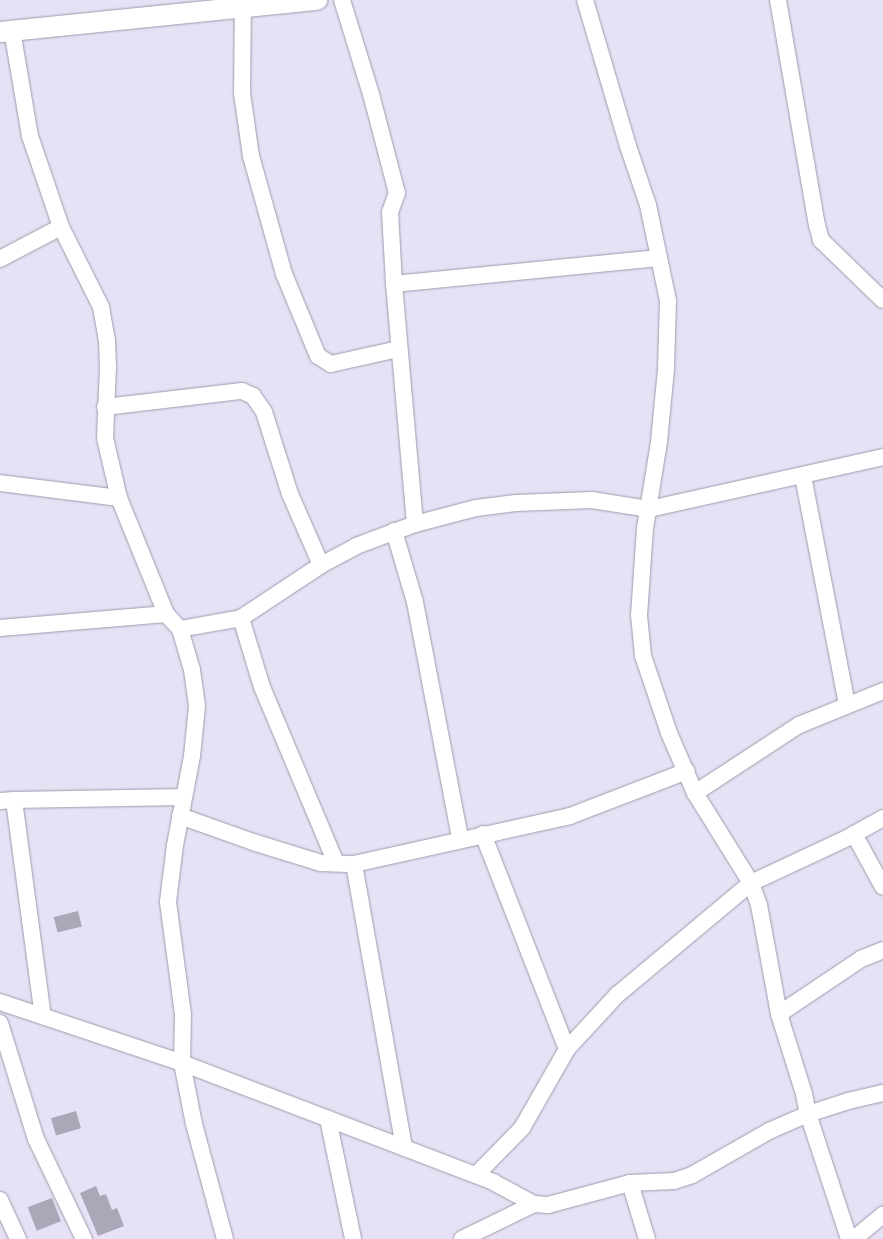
<!DOCTYPE html>
<html>
<head>
<meta charset="utf-8">
<style>
	body { margin:0 }
	#map { position:relative; width:883px; height:1239px; overflow:hidden; background:#e6e2f5; font-family:Inter,sans-serif }
	div>[style] { position:absolute }
	.building>* { inset:0; background:#aaa7b8; transform-origin:0 0 }
	.roads { filter:drop-shadow(0 0 1px #9e9aac) drop-shadow(0 0 1px #9e9aac) }
	.minor>* { height:16px; margin:-8px; padding:0 8px; transform-origin:8px; border-radius:8px; background:#fff }
	.tertiary>* { height:20px; margin:-10px; padding:0 10px; transform-origin:10px; border-radius:10px; background:#fff }
	span { translate:-50% -50%; white-space:nowrap; text-align:center; line-height:1.15; -webkit-text-stroke:4.5px #fff; paint-order:stroke }
</style>
</head>
<body>
<div id="map">
	<div class="building">
		<div style="left:78px;top:911px;width:16px;height:25px;rotate:76deg"></div>
		<div style="left:76px;top:1111px;width:18px;height:26px;rotate:74deg"></div>
		<div style="clip-path:polygon(96px 1186px,100px 1196px,106px 1194px,112px 1210px,117px 1208px,124px 1226px,98px 1236px,80px 1193px)"></div>
		<div style="left:52px;top:1198px;width:25px;height:26px;rotate:69deg"></div>
	</div>
	<div class="roads">
		<div class="minor">
			<div style="left:243px;top:0;width:93px;rotate:90.6deg"></div>
			<div style="left:242px;top:93px;width:64px;rotate:81.9deg"></div>
			<div style="left:251px;top:156px;width:123px;rotate:74.4deg"></div>
			<div style="left:284px;top:274px;width:89px;rotate:67.5deg"></div>
			<div style="left:318px;top:356px;width:15px;rotate:32deg"></div>
			<div style="left:331px;top:364px;width:69px;rotate:-12.6deg"></div>
			<div style="left:342px;top:0;width:98px;rotate:72.9deg"></div>
			<div style="left:371px;top:94px;width:102px;rotate:75.3deg"></div>
			<div style="left:397px;top:193px;width:20px;rotate:110deg"></div>
			<div style="left:390px;top:212px;width:72px;rotate:86.8deg"></div>
			<div style="left:585px;top:0;width:152px;rotate:73.6deg"></div>
			<div style="left:628px;top:146px;width:62px;rotate:71.3deg"></div>
			<div style="left:648px;top:205px;width:98px;rotate:78.2deg"></div>
			<div style="left:668px;top:301px;width:68px;rotate:91.7deg"></div>
			<div style="left:666px;top:369px;width:73px;rotate:95.5deg"></div>
			<div style="left:659px;top:442px;width:87px;rotate:99.2deg"></div>
			<div style="left:645px;top:528px;width:87px;rotate:93.9deg"></div>
			<div style="left:639px;top:615px;width:41px;rotate:84.4deg"></div>
			<div style="left:643px;top:656px;width:81px;rotate:71.3deg"></div>
			<div style="left:669px;top:733px;width:65px;rotate:66.6deg"></div>
			<div style="left:695px;top:793px;width:106px;rotate:58.1deg"></div>
			<div style="left:751px;top:883px;width:23px;rotate:70deg"></div>
			<div style="left:759px;top:905px;width:111px;rotate:79.6deg"></div>
			<div style="left:779px;top:1014px;width:84px;rotate:72.6deg"></div>
			<div style="left:804px;top:1094px;width:20px;rotate:79deg"></div>
			<div style="left:808px;top:1114px;width:42px;rotate:-18deg"></div>
			<div style="left:848px;top:1101px;width:36px;rotate:-13deg"></div>
			<div style="left:778px;top:0;width:228px;rotate:80.2deg"></div>
			<div style="left:817px;top:225px;width:16px;rotate:75deg"></div>
			<div style="left:821px;top:240px;width:86px;rotate:44.1deg"></div>
			<div style="left:12px;top:30px;width:108px;rotate:80.4deg"></div>
			<div style="left:30px;top:136px;width:96px;rotate:71.2deg"></div>
			<div style="left:61px;top:227px;width:89px;rotate:63.4deg"></div>
			<div style="left:101px;top:307px;width:34px;rotate:80deg"></div>
			<div style="left:107px;top:340px;width:27px;rotate:88deg"></div>
			<div style="left:108px;top:367px;width:71px;rotate:92.4deg"></div>
			<div style="left:105px;top:438px;width:62px;rotate:76.9deg"></div>
			<div style="left:119px;top:498px;width:125px;rotate:67.9deg"></div>
			<div style="left:166px;top:614px;width:21px;rotate:47deg"></div>
			<div style="left:180px;top:629px;width:43px;rotate:73.7deg"></div>
			<div style="left:192px;top:670px;width:36px;rotate:82deg"></div>
			<div style="left:197px;top:706px;width:50px;rotate:95.7deg"></div>
			<div style="left:192px;top:756px;width:91px;rotate:100.8deg"></div>
			<div style="left:175px;top:845px;width:57px;rotate:97deg"></div>
			<div style="left:168px;top:902px;width:114px;rotate:82.4deg"></div>
			<div style="left:183px;top:1015px;width:48px;rotate:91.2deg"></div>
			<div style="left:182px;top:1063px;width:62px;rotate:78.9deg"></div>
			<div style="left:194px;top:1124px;width:119px;rotate:74.9deg"></div>
			<div style="left:0;top:259px;width:69px;rotate:-27.7deg"></div>
			<div style="left:105px;top:407px;width:138px;rotate:-6.7deg"></div>
			<div style="left:242px;top:391px;width:12px;rotate:24deg"></div>
			<div style="left:253px;top:396px;width:19px;rotate:55deg"></div>
			<div style="left:264px;top:412px;width:86px;rotate:72.4deg"></div>
			<div style="left:290px;top:494px;width:77px;rotate:66.4deg"></div>
			<div style="left:803px;top:476px;width:233px;rotate:79.1deg"></div>
			<div style="left:0;top:483px;width:120px;rotate:7.2deg"></div>
			<div style="left:415px;top:524px;width:241px;rotate:-95deg"></div>
			<div style="left:394px;top:284px;width:266px;rotate:-5.6deg"></div>
			<div style="left:394px;top:531px;width:74px;rotate:73.5deg"></div>
			<div style="left:415px;top:602px;width:241px;rotate:79.2deg"></div>
			<div style="left:241px;top:618px;width:72px;rotate:73.1deg"></div>
			<div style="left:262px;top:687px;width:191px;rotate:67.2deg"></div>
			<div style="left:0;top:628px;width:167px;rotate:-4.8deg"></div>
			<div style="left:180px;top:629px;width:62px;rotate:-10.2deg"></div>
			<div style="left:241px;top:618px;width:96px;rotate:-33.5deg"></div>
			<div style="left:321px;top:565px;width:40px;rotate:-28deg"></div>
			<div style="left:356px;top:546px;width:63px;rotate:-20.4deg"></div>
			<div style="left:415px;top:524px;width:63px;rotate:-14.7deg"></div>
			<div style="left:476px;top:508px;width:40px;rotate:-7.1deg"></div>
			<div style="left:516px;top:503px;width:76px;rotate:-2.3deg"></div>
			<div style="left:592px;top:500px;width:58px;rotate:9deg"></div>
			<div style="left:649px;top:509px;width:240px;rotate:-12.5deg"></div>
			<div style="left:695px;top:793px;width:124px;rotate:-33.2deg"></div>
			<div style="left:799px;top:725px;width:91px;rotate:-22deg"></div>
			<div style="left:14px;top:800px;width:169px;rotate:-1deg"></div>
			<div style="left:0;top:801px;width:14px;rotate:-4deg"></div>
			<div style="left:14px;top:800px;width:218px;rotate:82.4deg"></div>
			<div style="left:180px;top:816px;width:77px;rotate:19.6deg"></div>
			<div style="left:253px;top:842px;width:71px;rotate:17.2deg"></div>
			<div style="left:321px;top:863px;width:33px;rotate:2deg"></div>
			<div style="left:354px;top:864px;width:221px;rotate:-12.5deg"></div>
			<div style="left:570px;top:816px;width:125px;rotate:-21deg"></div>
			<div style="left:483px;top:834px;width:231px;rotate:68.7deg"></div>
			<div style="left:854px;top:834px;width:60px;rotate:61.3deg"></div>
			<div style="left:354px;top:864px;width:288px;rotate:80deg"></div>
			<div style="left:0;top:1002px;width:192px;rotate:18.5deg"></div>
			<div style="left:182px;top:1063px;width:333px;rotate:20.9deg"></div>
			<div style="left:493px;top:1182px;width:47px;rotate:28.2deg"></div>
			<div style="left:779px;top:1014px;width:99px;rotate:-33.9deg"></div>
			<div style="left:861px;top:959px;width:24px;rotate:-22deg"></div>
			<div style="left:0;top:1023px;width:121px;rotate:72.8deg"></div>
			<div style="left:36px;top:1139px;width:111px;rotate:64.4deg"></div>
			<div style="left:328px;top:1119px;width:123px;rotate:78.2deg"></div>
			<div style="left:476px;top:1175px;width:66px;rotate:-45.6deg"></div>
			<div style="left:522px;top:1128px;width:91px;rotate:-60.3deg"></div>
			<div style="left:567px;top:1049px;width:74px;rotate:-47.2deg"></div>
			<div style="left:617px;top:995px;width:175px;rotate:-39.9deg"></div>
			<div style="left:751px;top:883px;width:108px;rotate:-25.1deg"></div>
			<div style="left:849px;top:837px;width:39px;rotate:-29deg"></div>
			<div style="left:630px;top:1183px;width:59px;rotate:73.1deg"></div>
			<div style="left:0;top:1200px;width:43px;rotate:65.2deg"></div>
			<div style="left:462px;top:1239px;width:80px;rotate:-25.9deg"></div>
			<div style="left:534px;top:1204px;width:14px;rotate:4deg"></div>
			<div style="left:548px;top:1205px;width:85px;rotate:-15deg"></div>
			<div style="left:630px;top:1183px;width:44px;rotate:-2.6deg"></div>
			<div style="left:674px;top:1181px;width:19px;rotate:-18deg"></div>
			<div style="left:692px;top:1175px;width:89px;rotate:-29.7deg"></div>
			<div style="left:769px;top:1131px;width:43px;rotate:-23.6deg"></div>
			<div style="left:808px;top:1114px;width:132px;rotate:71.8deg"></div>
			<div style="left:854px;top:1239px;width:38px;rotate:-40deg"></div>
		</div>
		<div class="tertiary">
			<div style="left:0;top:32px;width:319px;rotate:-5.8deg"></div>
		</div>
	</div>
</div>
</body>
</html>
